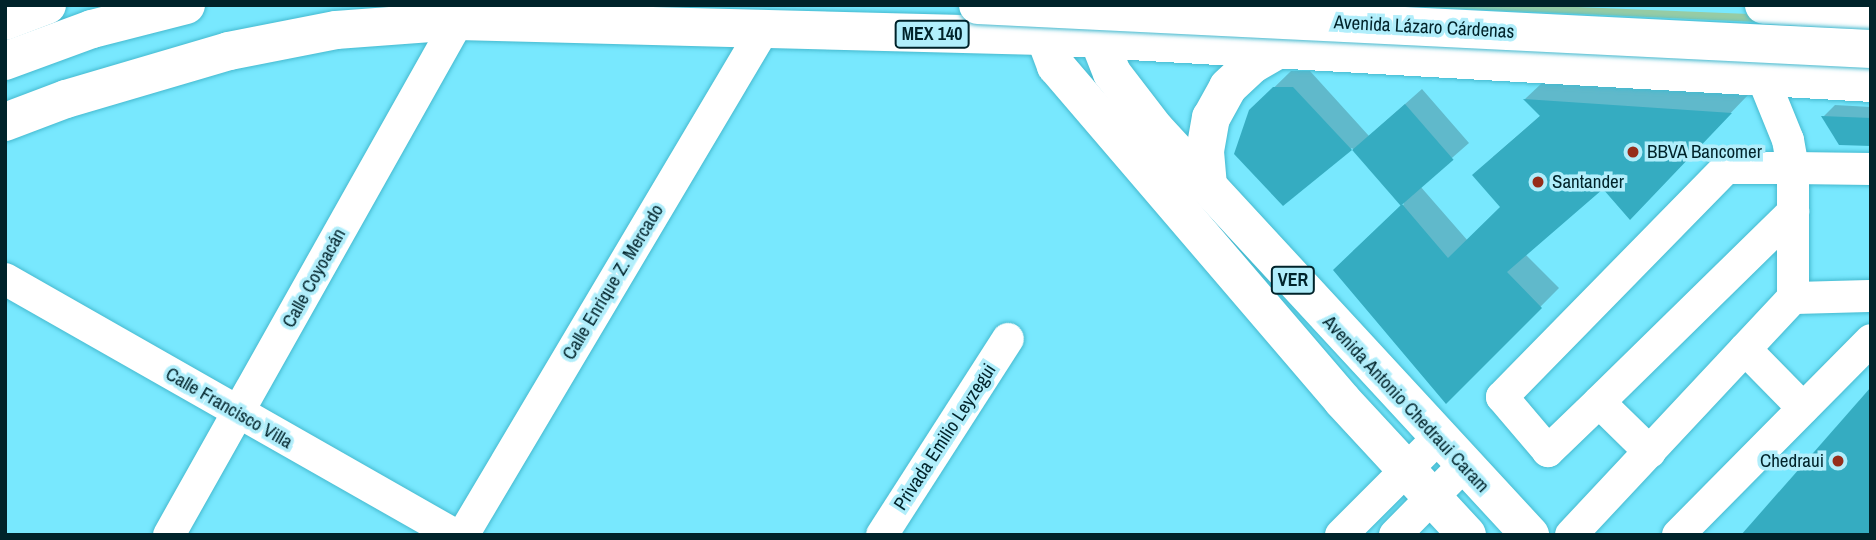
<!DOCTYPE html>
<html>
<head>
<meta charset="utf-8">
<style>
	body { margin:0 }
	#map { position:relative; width:1876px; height:540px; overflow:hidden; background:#78e8fe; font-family:"Archivo Narrow",sans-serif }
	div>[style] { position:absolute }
	.green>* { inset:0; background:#97cca5 }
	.shadow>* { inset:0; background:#0003 }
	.building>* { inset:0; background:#35acc1; transform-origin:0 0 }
	.roads { filter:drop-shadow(0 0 2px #45b9cf) drop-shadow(0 0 2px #45b9cf) }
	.minor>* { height:32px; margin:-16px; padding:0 16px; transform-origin:16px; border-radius:16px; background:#fff }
	.major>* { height:38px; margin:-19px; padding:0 19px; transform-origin:19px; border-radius:19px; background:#fff }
	.highway>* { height:38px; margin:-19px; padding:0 19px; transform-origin:19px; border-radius:19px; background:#fff }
	.bridges { filter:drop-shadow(0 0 2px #45b9cf) drop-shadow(0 0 2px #45b9cf) }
	.highway-bridge>* { height:38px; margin:-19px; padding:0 19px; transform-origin:19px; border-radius:19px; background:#fff }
	.dots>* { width:19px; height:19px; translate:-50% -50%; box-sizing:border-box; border:4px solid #b1eefb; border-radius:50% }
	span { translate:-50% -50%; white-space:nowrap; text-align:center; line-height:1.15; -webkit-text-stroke:7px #b1eefb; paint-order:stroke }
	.shield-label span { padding:2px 5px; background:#b1eefb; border:2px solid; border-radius:5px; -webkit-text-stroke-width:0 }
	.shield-label { font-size:18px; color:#00232a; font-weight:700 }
	.street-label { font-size:19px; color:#00232a }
	.poi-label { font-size:19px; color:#00232a }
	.left { translate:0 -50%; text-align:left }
	.right { translate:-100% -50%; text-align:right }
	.frame { position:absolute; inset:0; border:7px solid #00232a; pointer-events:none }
</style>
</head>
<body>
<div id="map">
	<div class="green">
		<div style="clip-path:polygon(1375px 5px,1528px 5px,1871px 19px,1871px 27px)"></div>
	</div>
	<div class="shadow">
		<div style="clip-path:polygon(1291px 71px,1310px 71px,1369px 136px,1422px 89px,1469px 143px,1420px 186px,1468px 241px,1502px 207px,1493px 157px,1541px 115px,1525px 99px,1543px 82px,1748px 95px,1648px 199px,1603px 186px,1525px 254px,1559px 288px,1446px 402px,1353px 251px,1404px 204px,1352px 148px,1283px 204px,1250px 111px)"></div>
		<div style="clip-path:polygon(1835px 105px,1871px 107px,1871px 144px,1840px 143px,1824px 116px)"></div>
	</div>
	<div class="building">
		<div style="clip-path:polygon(1273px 87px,1293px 87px,1352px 150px,1283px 206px,1234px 154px,1249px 110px)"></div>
		<div style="clip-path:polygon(1523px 99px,1732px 113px,1630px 220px,1603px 189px,1507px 272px,1542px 308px,1446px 404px,1333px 270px,1402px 204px,1448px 258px,1500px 207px,1472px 175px,1540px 116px)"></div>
		<div style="left:1405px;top:104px;width:74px;height:70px;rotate:49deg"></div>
		<div style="clip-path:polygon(1821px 116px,1871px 118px,1871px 146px,1839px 145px)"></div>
		<div style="clip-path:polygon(1871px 387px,1871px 535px,1741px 535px)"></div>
	</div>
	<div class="roads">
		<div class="minor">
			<div style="left:1762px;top:76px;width:69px;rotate:67.9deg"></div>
			<div style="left:1788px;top:140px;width:28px;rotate:80deg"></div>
			<div style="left:1793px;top:168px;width:78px;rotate:0.7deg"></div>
			<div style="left:5px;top:279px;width:518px;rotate:29.64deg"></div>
			<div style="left:1745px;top:349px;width:83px;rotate:45.5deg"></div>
			<div style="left:1599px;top:402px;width:272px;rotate:-44.4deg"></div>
			<div style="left:1650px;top:452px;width:71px;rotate:-135.6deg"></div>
			<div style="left:1599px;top:402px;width:71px;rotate:136.1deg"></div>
			<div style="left:1548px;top:451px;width:71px;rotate:-130.4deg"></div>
			<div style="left:1502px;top:397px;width:320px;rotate:-45.6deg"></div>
			<div style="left:1726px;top:168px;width:67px"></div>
			<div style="left:1793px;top:168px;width:130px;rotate:90deg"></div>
			<div style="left:1793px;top:298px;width:78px;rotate:-1.5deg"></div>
			<div style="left:169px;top:535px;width:590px;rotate:-60.65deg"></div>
			<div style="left:463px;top:535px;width:587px;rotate:-59.29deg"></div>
			<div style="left:882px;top:535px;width:233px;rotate:-57.3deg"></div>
			<div style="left:1341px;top:535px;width:136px;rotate:-45deg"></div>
			<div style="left:1395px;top:535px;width:97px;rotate:-45.4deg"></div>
			<div style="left:1571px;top:535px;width:325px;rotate:-46.9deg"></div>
			<div style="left:1678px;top:535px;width:274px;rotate:-45.3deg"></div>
		</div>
		<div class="major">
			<div style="left:1034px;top:7px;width:63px;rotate:69.6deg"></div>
			<div style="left:1056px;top:66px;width:440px;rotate:49.4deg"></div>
			<div style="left:1342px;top:400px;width:184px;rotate:47.2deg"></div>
			<div style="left:1087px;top:10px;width:68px;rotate:68.4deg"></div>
			<div style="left:1112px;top:73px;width:71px;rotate:52.5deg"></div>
			<div style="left:1155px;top:129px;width:553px;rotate:47.27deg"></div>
		</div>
		<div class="highway">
			<div style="left:1764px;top:5px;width:107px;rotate:3.2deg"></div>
			<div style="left:5px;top:21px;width:45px;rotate:-20.9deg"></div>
			<div style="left:5px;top:61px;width:93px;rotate:-20.2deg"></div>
			<div style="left:92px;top:29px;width:97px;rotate:-14.3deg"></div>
			<div style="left:5px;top:122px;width:65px;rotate:-20.7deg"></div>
			<div style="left:66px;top:99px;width:170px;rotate:-16.4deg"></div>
			<div style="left:229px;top:51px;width:109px;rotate:-11.1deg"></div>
			<div style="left:336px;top:30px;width:122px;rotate:-4.2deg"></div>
			<div style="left:458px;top:21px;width:584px;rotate:1.47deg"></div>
			<div style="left:1042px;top:36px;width:830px;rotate:3.24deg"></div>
			<div style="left:1208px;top:186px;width:35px;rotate:-95deg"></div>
			<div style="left:1205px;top:151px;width:34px;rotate:-80deg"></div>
			<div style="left:1211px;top:118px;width:35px;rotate:-61deg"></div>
			<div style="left:1228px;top:87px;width:34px;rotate:-43deg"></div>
			<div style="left:1253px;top:64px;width:38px;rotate:-30deg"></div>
		</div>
	</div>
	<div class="bridges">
		<div class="highway-bridge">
			<div style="left:978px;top:5px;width:894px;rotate:2.82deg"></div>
		</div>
	</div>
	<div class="dots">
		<div style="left:1633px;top:152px;background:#962d1a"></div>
		<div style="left:1538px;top:182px;background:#962d1a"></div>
		<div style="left:1838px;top:461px;background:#962d1a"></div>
	</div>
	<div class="shield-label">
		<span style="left:932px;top:34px">MEX 140</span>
		<span style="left:1293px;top:280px">VER</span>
	</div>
	<div class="street-label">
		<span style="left:1424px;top:27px;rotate:3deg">Avenida Lázaro Cárdenas</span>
		<span style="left:314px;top:278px;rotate:-61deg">Calle Coyoacán</span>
		<span style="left:613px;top:282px;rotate:-59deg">Calle Enrique Z. Mercado</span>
		<span style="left:1406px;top:404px;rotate:47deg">Avenida Antonio Chedraui Caram</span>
		<span style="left:229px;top:408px;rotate:30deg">Calle Francisco Villa</span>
		<span style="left:945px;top:437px;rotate:-57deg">Privada Emilio Leyzegui</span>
	</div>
	<div class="poi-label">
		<span class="left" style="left:1647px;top:152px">BBVA Bancomer</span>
		<span class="left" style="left:1552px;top:182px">Santander</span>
		<span class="right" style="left:1824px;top:461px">Chedraui</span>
	</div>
	<div class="frame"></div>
</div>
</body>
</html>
